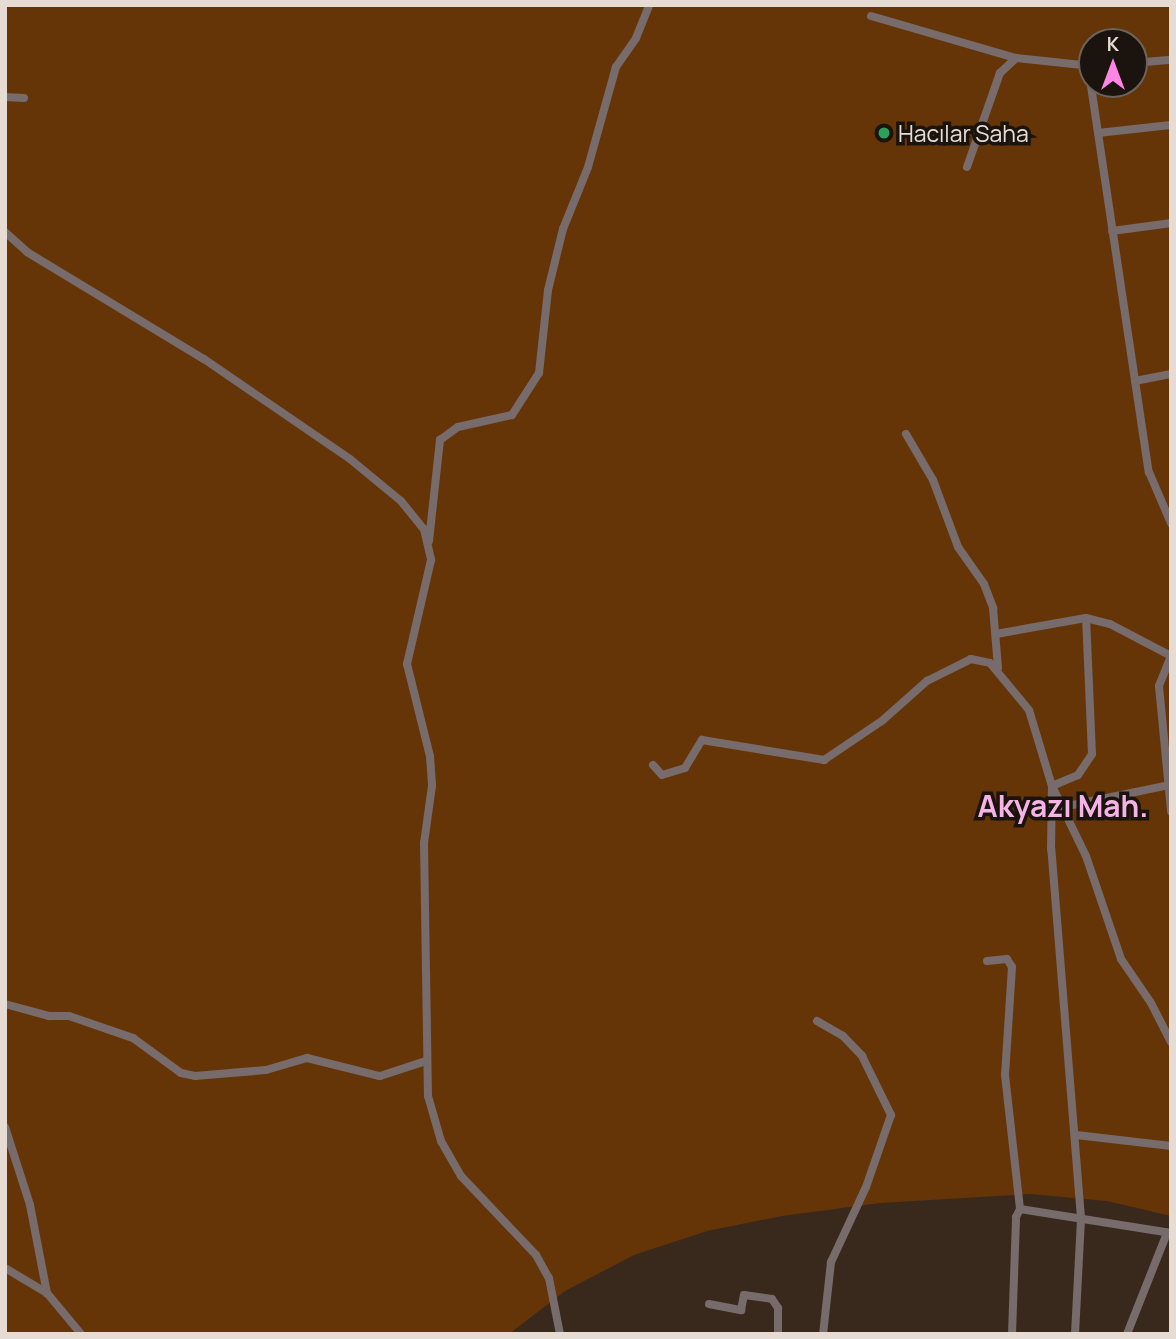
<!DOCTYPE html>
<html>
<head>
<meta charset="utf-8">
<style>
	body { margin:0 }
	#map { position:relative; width:1176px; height:1339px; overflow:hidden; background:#39291d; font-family:Manrope,sans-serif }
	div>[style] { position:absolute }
	.green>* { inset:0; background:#663507 }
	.street>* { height:8px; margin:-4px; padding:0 4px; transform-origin:4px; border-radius:4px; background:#776b6b }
	.dots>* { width:19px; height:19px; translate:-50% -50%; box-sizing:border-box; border:4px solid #1b130e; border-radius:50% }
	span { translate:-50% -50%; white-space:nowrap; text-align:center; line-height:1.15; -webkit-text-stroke:7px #1b130e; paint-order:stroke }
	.poi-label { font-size:23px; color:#e6dcd4 }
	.left { translate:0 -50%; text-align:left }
	.district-label { font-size:30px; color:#f6b4e6; font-weight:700 }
	.frame { position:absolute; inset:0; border:7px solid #e6dcd4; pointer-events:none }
	.north { position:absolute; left:1078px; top:28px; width:70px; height:70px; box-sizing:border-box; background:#1b130e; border:2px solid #6c635d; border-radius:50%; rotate:0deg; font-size:19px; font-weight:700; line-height:28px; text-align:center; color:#e6dcd4 }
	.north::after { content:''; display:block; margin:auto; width:24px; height:32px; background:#fc86e3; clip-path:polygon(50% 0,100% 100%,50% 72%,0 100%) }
</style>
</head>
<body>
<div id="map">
	<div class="green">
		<div style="clip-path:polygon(evenodd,5px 5px,1171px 5px,1171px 1216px,1107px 1201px,1030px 1194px,880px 1203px,782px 1216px,707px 1231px,634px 1255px,565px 1291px,509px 1334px,5px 1334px,5px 5px,1092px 42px,1134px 42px,1134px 84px,1092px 84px,1092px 42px)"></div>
	</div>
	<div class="street">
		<div style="left:871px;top:16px;width:151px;rotate:16.2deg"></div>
		<div style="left:1134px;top:63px;width:37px;rotate:-5deg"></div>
		<div style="left:1088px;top:66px;width:411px;rotate:81.5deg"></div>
		<div style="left:1149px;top:472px;width:56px;rotate:66.7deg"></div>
		<div style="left:5px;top:97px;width:19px;rotate:3deg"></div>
		<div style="left:1098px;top:133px;width:73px;rotate:-6.3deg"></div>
		<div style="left:967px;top:167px;width:100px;rotate:-70.7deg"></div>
		<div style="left:1000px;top:73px;width:22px;rotate:-43deg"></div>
		<div style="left:1016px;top:58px;width:76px;rotate:6deg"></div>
		<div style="left:1112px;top:231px;width:60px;rotate:-7.7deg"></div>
		<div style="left:5px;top:232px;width:30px;rotate:42deg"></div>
		<div style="left:27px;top:252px;width:207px;rotate:31.2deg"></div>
		<div style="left:204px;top:359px;width:177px;rotate:34.4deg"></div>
		<div style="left:350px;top:459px;width:66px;rotate:39.5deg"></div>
		<div style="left:401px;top:501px;width:36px;rotate:51deg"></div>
		<div style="left:424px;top:529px;width:32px;rotate:77deg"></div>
		<div style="left:431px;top:560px;width:107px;rotate:103deg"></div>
		<div style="left:407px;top:664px;width:95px;rotate:76deg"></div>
		<div style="left:430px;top:756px;width:30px;rotate:86deg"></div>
		<div style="left:432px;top:786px;width:58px;rotate:98deg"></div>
		<div style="left:424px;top:843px;width:253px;rotate:89.1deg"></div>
		<div style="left:428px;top:1096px;width:47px;rotate:73.9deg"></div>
		<div style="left:441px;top:1141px;width:40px;rotate:60.3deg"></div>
		<div style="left:461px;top:1176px;width:109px;rotate:46.5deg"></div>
		<div style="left:536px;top:1255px;width:26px;rotate:61deg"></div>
		<div style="left:549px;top:1278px;width:57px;rotate:78.9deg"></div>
		<div style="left:1135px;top:381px;width:37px;rotate:-11deg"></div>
		<div style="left:906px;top:434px;width:53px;rotate:59.6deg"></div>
		<div style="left:933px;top:480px;width:72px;rotate:69.5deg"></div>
		<div style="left:958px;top:547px;width:45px;rotate:54.9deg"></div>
		<div style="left:984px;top:584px;width:26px;rotate:69deg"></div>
		<div style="left:993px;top:608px;width:60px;rotate:85.2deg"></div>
		<div style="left:429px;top:541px;width:102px;rotate:-83.8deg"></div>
		<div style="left:440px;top:440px;width:22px;rotate:-36deg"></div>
		<div style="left:458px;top:427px;width:55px;rotate:-12.5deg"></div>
		<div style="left:512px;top:415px;width:50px;rotate:-57.3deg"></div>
		<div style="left:539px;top:373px;width:83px;rotate:-83.8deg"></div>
		<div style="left:548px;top:290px;width:63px;rotate:-76.2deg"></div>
		<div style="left:563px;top:229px;width:67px;rotate:-68deg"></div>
		<div style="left:588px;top:167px;width:104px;rotate:-74.4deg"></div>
		<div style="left:616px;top:67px;width:35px;rotate:-55deg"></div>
		<div style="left:636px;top:38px;width:35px;rotate:-68deg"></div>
		<div style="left:996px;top:634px;width:91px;rotate:-10.1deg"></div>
		<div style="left:1086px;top:618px;width:25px;rotate:14deg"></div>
		<div style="left:1110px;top:624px;width:69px;rotate:27.7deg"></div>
		<div style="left:1171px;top:656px;width:32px;rotate:112deg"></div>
		<div style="left:1159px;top:686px;width:126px;rotate:84.5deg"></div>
		<div style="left:653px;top:765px;width:13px;rotate:48deg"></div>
		<div style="left:662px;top:775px;width:24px;rotate:-17deg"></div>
		<div style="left:685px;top:768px;width:33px;rotate:-59deg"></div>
		<div style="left:702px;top:740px;width:124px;rotate:9.3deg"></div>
		<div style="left:824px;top:760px;width:71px;rotate:-34.1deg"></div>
		<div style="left:883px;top:720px;width:59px;rotate:-41.6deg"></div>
		<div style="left:927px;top:681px;width:49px;rotate:-26.6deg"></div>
		<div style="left:971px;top:659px;width:19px;rotate:12deg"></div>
		<div style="left:990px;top:663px;width:61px;rotate:50.3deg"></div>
		<div style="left:1029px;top:710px;width:79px;rotate:73.2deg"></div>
		<div style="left:1052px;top:786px;width:78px;rotate:64.1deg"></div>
		<div style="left:1086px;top:856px;width:109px;rotate:71.2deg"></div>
		<div style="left:1121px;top:959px;width:53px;rotate:55.7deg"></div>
		<div style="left:1151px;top:1003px;width:44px;rotate:62.9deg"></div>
		<div style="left:1063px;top:807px;width:108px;rotate:-11.7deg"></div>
		<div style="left:987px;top:961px;width:20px;rotate:-6deg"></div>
		<div style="left:1007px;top:959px;width:9px;rotate:58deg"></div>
		<div style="left:1012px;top:967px;width:108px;rotate:93.7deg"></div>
		<div style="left:1005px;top:1075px;width:135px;rotate:83.6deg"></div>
		<div style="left:5px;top:1004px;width:46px;rotate:15.3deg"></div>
		<div style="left:49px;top:1016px;width:20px"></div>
		<div style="left:69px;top:1016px;width:68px;rotate:19deg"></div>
		<div style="left:133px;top:1038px;width:59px;rotate:36.1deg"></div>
		<div style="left:181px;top:1073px;width:14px;rotate:12deg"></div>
		<div style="left:195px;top:1076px;width:71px;rotate:-4.8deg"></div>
		<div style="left:266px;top:1070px;width:43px;rotate:-16.3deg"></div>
		<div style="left:307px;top:1058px;width:75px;rotate:13.9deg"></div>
		<div style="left:380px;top:1076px;width:48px;rotate:-18.1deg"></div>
		<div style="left:817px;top:1021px;width:30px;rotate:30deg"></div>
		<div style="left:843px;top:1036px;width:28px;rotate:46deg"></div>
		<div style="left:862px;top:1056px;width:66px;rotate:63.8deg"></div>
		<div style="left:891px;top:1115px;width:76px;rotate:109.1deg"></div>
		<div style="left:866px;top:1187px;width:83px;rotate:115deg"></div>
		<div style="left:831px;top:1262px;width:72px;rotate:96.3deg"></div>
		<div style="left:5px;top:1127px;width:82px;rotate:72.2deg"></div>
		<div style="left:30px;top:1205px;width:90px;rotate:79.1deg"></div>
		<div style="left:1076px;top:1135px;width:96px;rotate:6.6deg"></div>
		<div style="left:5px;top:1268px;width:49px;rotate:30.8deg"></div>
		<div style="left:47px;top:1293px;width:53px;rotate:50.3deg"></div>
		<div style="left:709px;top:1304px;width:33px;rotate:11deg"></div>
		<div style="left:741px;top:1310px;width:15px;rotate:-79deg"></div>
		<div style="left:744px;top:1295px;width:28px;rotate:8deg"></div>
		<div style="left:772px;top:1299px;width:11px;rotate:56deg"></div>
		<div style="left:778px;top:1308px;width:26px;rotate:90deg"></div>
		<div style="left:1012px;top:1334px;width:117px;rotate:-88deg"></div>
		<div style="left:1016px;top:1217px;width:9px;rotate:-63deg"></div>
		<div style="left:1020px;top:1209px;width:153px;rotate:9deg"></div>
		<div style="left:1075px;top:1334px;width:116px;rotate:-87deg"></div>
		<div style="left:1081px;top:1218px;width:370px;rotate:-94.6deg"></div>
		<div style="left:1051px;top:849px;width:63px;rotate:-89.1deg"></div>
		<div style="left:1052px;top:786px;width:28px;rotate:-23deg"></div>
		<div style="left:1078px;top:775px;width:25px;rotate:-56deg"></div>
		<div style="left:1092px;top:754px;width:136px;rotate:-92.5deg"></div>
		<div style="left:1127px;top:1334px;width:109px;rotate:-68.4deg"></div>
	</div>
	<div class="dots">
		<div style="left:884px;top:133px;background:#2e9e5b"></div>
	</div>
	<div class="poi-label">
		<span class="left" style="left:898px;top:133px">Hacılar Saha</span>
	</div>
	<div class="district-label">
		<span style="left:1063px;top:806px">Akyazı Mah.</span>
	</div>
	<div class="frame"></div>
	<div class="north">K</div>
</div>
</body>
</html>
